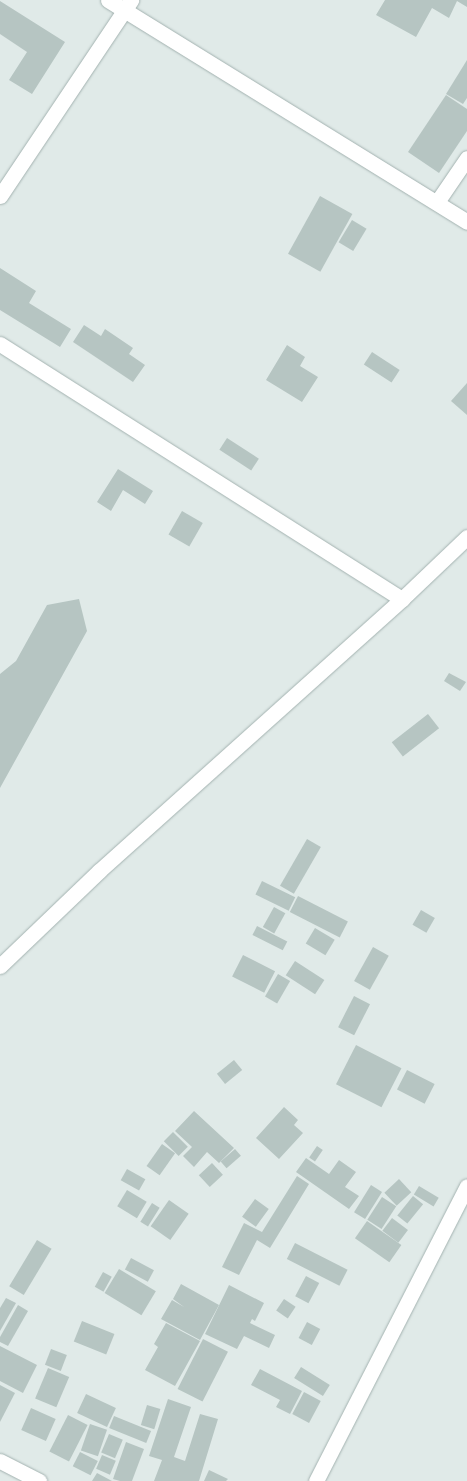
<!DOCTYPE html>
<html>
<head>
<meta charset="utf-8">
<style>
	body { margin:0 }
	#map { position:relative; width:467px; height:1481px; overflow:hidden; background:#e0eae8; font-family:Overpass,sans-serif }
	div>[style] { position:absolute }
	.building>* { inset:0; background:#b6c5c2; transform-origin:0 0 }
	.roads { filter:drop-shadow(0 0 1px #a3b2b0) drop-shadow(0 0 1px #a3b2b0) }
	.minor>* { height:15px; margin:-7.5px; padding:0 7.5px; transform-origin:7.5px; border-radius:7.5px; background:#fff }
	span { translate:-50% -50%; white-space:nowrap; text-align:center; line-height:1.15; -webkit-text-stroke:5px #f0f7f5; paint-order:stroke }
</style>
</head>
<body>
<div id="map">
	<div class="building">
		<div style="clip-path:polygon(385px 0,467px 0,467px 7px,457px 1px,449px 18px,432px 8px,416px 37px,376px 15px)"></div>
		<div style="clip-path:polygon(0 1px,65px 42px,32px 94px,9px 80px,27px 52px,0 34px)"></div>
		<div style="clip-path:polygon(467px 60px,467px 98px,463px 104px,446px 94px)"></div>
		<div style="clip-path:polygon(446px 95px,467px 109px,467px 131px,439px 173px,408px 152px)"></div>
		<div style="left:320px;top:196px;width:37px;height:66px;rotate:29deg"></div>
		<div style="left:352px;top:220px;width:17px;height:26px;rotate:31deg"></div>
		<div style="clip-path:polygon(0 268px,36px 291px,29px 303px,71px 329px,60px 347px,0 310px)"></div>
		<div style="clip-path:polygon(84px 325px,101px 336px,105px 329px,133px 348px,129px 354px,145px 365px,133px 382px,73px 342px)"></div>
		<div style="clip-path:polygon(287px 345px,305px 357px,300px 366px,318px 377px,302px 402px,266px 380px)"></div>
		<div style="left:372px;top:352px;width:33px;height:15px;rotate:33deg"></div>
		<div style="clip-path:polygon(467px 383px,467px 415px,451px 401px)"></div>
		<div style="left:227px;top:438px;width:38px;height:14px;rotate:33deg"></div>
		<div style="clip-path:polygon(118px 469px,153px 491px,145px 504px,123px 490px,111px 511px,97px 502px)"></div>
		<div style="left:182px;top:511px;width:24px;height:27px;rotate:30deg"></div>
		<div style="clip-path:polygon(79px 599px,87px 631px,0 788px,0 674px,16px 661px,47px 605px)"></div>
		<div style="clip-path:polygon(449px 673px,466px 682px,460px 691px,444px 681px)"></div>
		<div style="left:428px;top:714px;width:18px;height:46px;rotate:52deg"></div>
		<div style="left:307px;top:839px;width:16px;height:54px;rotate:30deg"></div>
		<div style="left:262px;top:881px;width:37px;height:15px;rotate:26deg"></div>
		<div style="left:298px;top:896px;width:56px;height:18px;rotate:27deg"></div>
		<div style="left:274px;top:907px;width:13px;height:23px;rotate:29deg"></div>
		<div style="left:421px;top:910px;width:16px;height:17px;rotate:30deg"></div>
		<div style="left:257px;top:926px;width:34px;height:10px;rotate:27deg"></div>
		<div style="left:315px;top:928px;width:23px;height:18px;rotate:31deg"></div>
		<div style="left:373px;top:947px;width:18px;height:39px;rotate:29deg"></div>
		<div style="left:243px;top:955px;width:36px;height:24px;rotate:27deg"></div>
		<div style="left:295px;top:961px;width:35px;height:17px;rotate:33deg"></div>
		<div style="left:278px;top:974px;width:14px;height:26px;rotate:30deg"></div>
		<div style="left:354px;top:996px;width:18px;height:35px;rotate:27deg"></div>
		<div style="left:356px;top:1045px;width:51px;height:44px;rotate:27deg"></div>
		<div style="left:234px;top:1060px;width:13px;height:22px;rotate:51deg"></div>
		<div style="left:407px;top:1070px;width:31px;height:22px;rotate:27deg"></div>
		<div style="clip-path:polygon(284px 1107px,298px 1120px,294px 1125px,303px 1133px,279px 1159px,256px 1138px)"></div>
		<div style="clip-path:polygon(194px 1111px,234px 1148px,219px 1163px,207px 1152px,194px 1167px,183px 1156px,192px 1147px,175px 1131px)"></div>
		<div style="left:173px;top:1132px;width:21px;height:13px;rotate:45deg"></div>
		<div style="left:162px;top:1144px;width:16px;height:27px;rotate:35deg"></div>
		<div style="left:317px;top:1146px;width:7px;height:14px;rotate:34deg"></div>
		<div style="left:235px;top:1149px;width:9px;height:19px;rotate:49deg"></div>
		<div style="clip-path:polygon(306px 1158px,329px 1174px,339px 1160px,356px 1172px,345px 1187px,359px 1196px,349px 1209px,296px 1172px)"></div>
		<div style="left:212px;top:1163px;width:16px;height:18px;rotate:47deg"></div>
		<div style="left:127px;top:1169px;width:21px;height:13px;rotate:29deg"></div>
		<div style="clip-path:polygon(297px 1176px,309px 1184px,270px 1248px,257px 1240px,239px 1275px,222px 1267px,244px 1223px,262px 1232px)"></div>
		<div style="left:399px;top:1179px;width:18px;height:20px;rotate:47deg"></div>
		<div style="left:371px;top:1185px;width:13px;height:32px;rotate:32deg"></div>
		<div style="left:419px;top:1186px;width:23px;height:10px;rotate:31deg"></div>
		<div style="left:127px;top:1190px;width:23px;height:19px;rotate:31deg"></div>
		<div style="left:413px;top:1196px;width:13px;height:25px;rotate:39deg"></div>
		<div style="left:382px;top:1197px;width:17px;height:27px;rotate:33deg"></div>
		<div style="left:255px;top:1199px;width:17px;height:22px;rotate:36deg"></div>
		<div style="left:169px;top:1200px;width:24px;height:32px;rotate:35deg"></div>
		<div style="left:152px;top:1203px;width:9px;height:22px;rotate:32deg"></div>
		<div style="left:392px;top:1218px;width:20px;height:16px;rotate:37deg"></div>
		<div style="left:367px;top:1221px;width:42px;height:21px;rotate:35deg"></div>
		<div style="left:37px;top:1240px;width:17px;height:54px;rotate:31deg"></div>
		<div style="left:295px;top:1243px;width:59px;height:18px;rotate:27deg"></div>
		<div style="left:131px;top:1258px;width:26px;height:13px;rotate:28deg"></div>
		<div style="left:119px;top:1269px;width:43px;height:28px;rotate:31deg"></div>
		<div style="left:103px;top:1272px;width:10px;height:17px;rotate:29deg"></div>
		<div style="left:306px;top:1276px;width:15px;height:23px;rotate:28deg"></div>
		<div style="clip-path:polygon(181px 1284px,219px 1305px,200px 1340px,161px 1319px,172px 1300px,184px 1307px,173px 1299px)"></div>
		<div style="clip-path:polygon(229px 1285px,264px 1303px,255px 1321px,252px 1319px,250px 1323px,275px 1335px,269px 1348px,244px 1336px,237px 1349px,205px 1334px)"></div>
		<div style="clip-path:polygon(6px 1298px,16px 1303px,0 1331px,0 1308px)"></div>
		<div style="left:284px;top:1299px;width:14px;height:14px;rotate:34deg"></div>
		<div style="clip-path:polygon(18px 1305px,28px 1311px,8px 1346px,0 1342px,0 1337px)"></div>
		<div style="left:82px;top:1321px;width:35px;height:22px;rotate:22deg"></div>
		<div style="left:307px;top:1322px;width:15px;height:18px;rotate:28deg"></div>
		<div style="clip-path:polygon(166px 1323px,200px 1341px,175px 1386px,145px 1370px,158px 1347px,154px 1344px)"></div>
		<div style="left:203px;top:1339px;width:28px;height:56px;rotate:27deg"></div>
		<div style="clip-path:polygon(0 1346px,37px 1365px,23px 1393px,0 1381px)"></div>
		<div style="left:51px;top:1349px;width:17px;height:17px;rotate:21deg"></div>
		<div style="left:301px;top:1367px;width:34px;height:13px;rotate:32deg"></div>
		<div style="left:48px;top:1368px;width:23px;height:33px;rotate:23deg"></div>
		<div style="clip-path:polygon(260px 1369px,302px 1391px,290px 1414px,276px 1407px,280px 1400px,251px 1385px)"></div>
		<div style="clip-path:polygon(0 1385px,15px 1393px,0 1422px)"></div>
		<div style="left:304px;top:1392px;width:19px;height:25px;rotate:28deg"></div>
		<div style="left:86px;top:1394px;width:33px;height:21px;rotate:25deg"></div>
		<div style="clip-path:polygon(168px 1399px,191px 1407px,174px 1457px,185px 1461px,200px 1414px,218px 1419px,199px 1481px,154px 1481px,162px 1460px,149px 1456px)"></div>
		<div style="left:147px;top:1405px;width:14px;height:21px;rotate:17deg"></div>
		<div style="left:31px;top:1408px;width:27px;height:24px;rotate:24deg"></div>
		<div style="left:68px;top:1415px;width:22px;height:41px;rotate:27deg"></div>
		<div style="left:114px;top:1416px;width:40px;height:13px;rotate:22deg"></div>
		<div style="left:90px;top:1424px;width:18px;height:28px;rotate:19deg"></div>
		<div style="left:109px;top:1434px;width:15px;height:20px;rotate:23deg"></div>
		<div style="clip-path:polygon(126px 1442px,144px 1449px,132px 1481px,120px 1481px,113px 1479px)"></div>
		<div style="left:80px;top:1452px;width:20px;height:16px;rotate:27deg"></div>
		<div style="left:102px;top:1455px;width:15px;height:15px;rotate:23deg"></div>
		<div style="clip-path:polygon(209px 1470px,228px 1479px,226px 1481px,204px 1481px)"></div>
		<div style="clip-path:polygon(97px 1473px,112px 1481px,92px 1481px)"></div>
	</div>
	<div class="roads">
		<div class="minor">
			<div style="left:108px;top:0;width:422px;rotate:31.7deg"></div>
			<div style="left:0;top:196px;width:236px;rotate:-56.2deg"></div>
			<div style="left:437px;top:202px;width:53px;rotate:-55.7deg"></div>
			<div style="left:0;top:344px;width:476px;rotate:32.4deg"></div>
			<div style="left:0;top:966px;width:137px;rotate:-43.8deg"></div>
			<div style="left:99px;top:871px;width:407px;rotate:-41.9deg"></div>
			<div style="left:402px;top:599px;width:90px;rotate:-43.6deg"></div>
			<div style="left:0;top:1461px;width:44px;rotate:27.1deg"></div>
			<div style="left:316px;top:1481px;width:331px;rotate:-62.9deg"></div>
		</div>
	</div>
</div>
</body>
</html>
